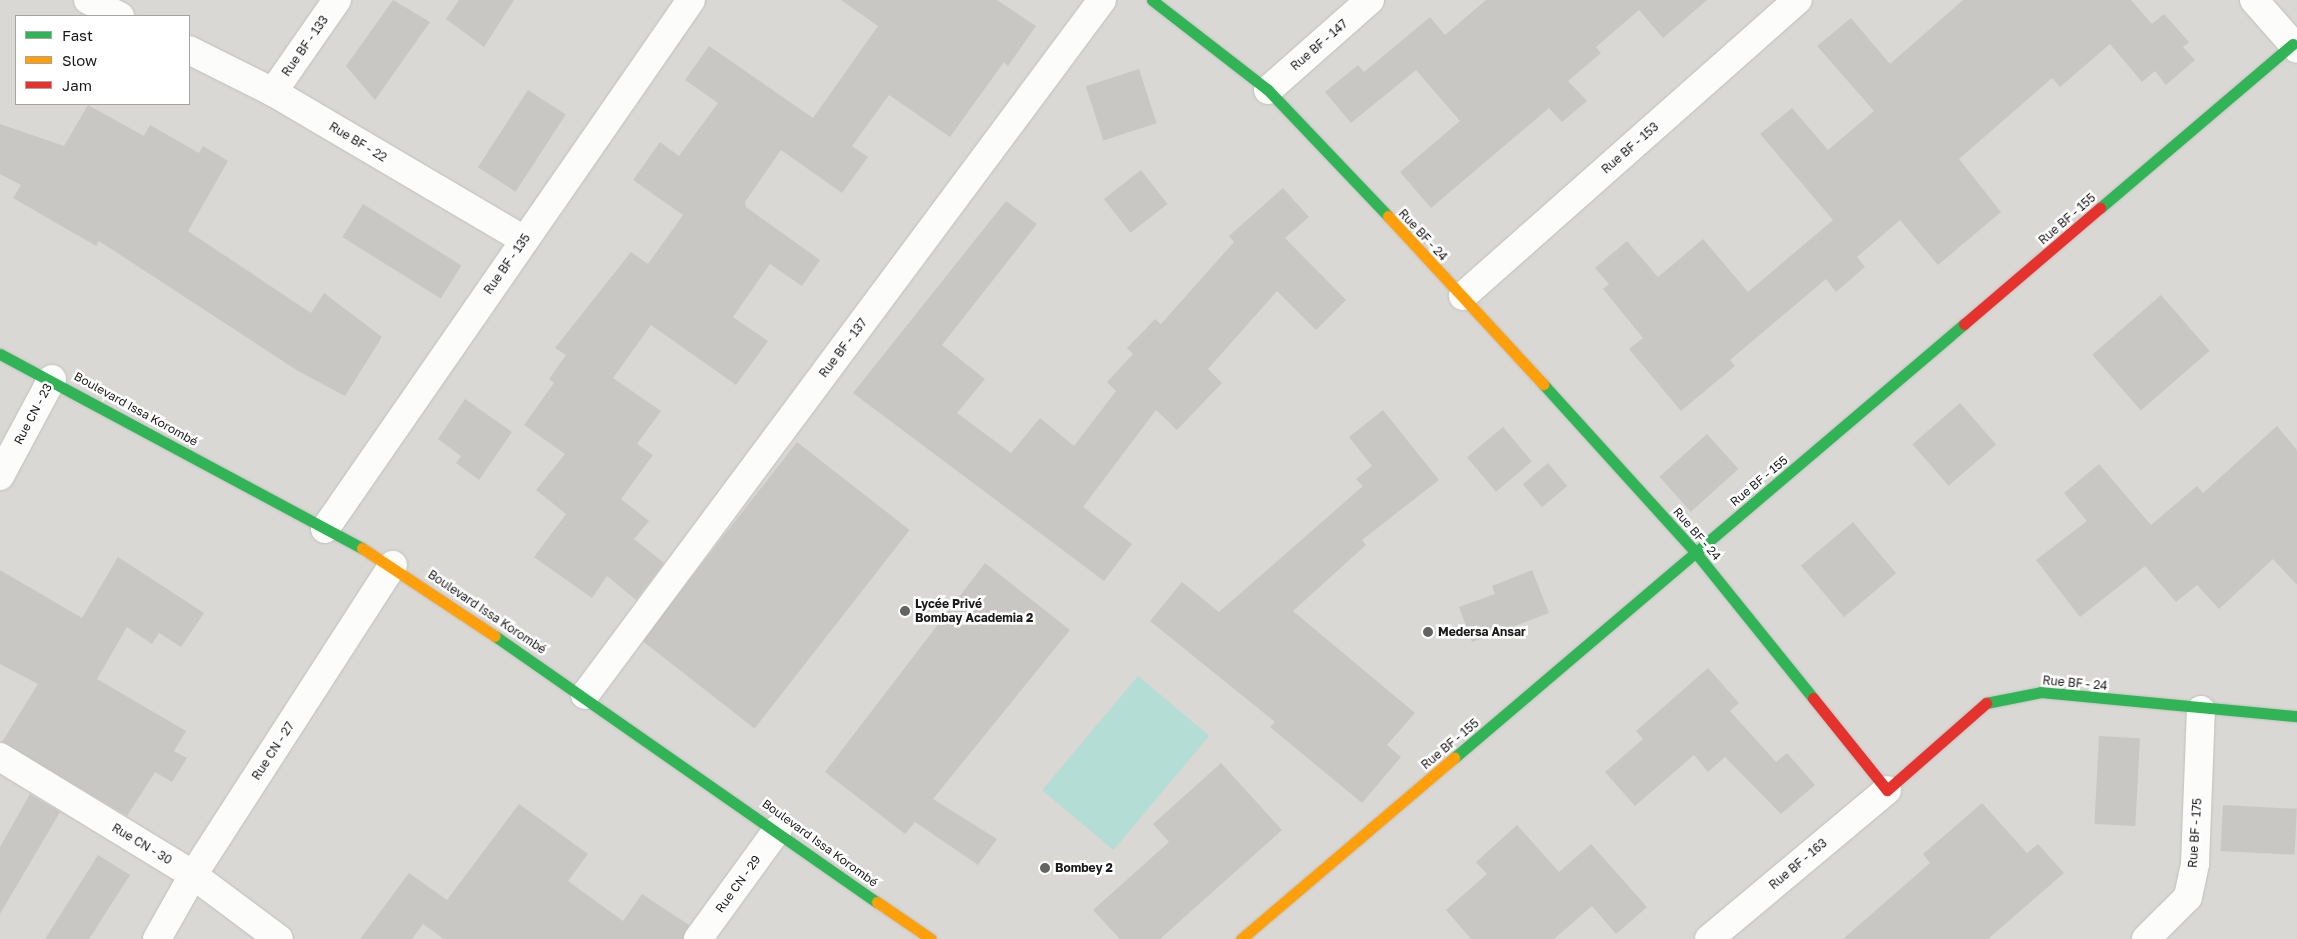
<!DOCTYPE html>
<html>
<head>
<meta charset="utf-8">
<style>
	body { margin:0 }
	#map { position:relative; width:2297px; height:939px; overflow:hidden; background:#eae9e4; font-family:"Golos Text",sans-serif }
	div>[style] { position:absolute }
	.residential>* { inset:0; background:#d9d8d5 }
	.pitch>* { inset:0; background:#b4ddd6; transform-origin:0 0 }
	.building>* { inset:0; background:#c8c7c4; transform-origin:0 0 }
	.roads { filter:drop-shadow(0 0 1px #c1c0be) drop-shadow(0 0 1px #c1c0be) }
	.street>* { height:28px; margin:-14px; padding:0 14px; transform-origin:14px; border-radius:14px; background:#fcfcfb }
	.fast>* { height:11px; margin:-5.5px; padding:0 5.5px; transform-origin:5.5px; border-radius:5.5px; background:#30b455 }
	.slow>* { height:11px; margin:-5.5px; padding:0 5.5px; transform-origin:5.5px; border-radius:5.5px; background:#ff9f0a }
	.jam>* { height:11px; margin:-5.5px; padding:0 5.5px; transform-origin:5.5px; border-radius:5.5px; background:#e5322d }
	.dots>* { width:14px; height:14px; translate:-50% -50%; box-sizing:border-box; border:2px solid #fff; border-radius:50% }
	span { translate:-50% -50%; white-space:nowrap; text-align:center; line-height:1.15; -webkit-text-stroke:5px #fff; paint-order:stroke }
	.street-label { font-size:12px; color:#1b1b1b }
	.poi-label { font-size:12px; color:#1b1b1b; font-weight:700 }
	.left { translate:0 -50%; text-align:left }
	.legend { position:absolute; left:15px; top:15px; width:175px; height:90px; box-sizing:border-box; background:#fff; border:1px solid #a4a4a4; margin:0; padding:6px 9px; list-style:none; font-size:15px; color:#1b1b1b }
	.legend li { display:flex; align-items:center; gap:10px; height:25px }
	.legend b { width:25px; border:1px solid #a4a4a4 }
</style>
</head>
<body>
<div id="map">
	<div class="residential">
		<div style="clip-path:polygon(evenodd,0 0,2297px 0,2297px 939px,0 939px,0 0,16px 16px,189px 16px,189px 104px,16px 104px,16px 16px)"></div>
	</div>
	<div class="pitch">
		<div style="left:1138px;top:676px;width:93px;height:149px;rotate:40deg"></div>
	</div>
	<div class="building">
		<div style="clip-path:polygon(393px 0,430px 22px,375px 100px,346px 66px)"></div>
		<div style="clip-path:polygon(459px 0,514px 0,484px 47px,446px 19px)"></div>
		<div style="clip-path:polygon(841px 0,997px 0,1036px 26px,1008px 66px,1004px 62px,950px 137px,889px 95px,852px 146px,868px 157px,842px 193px,781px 150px,745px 202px,746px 207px,820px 260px,802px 286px,770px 264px,733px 317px,768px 341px,736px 385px,651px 325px,613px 378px,661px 411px,637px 444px,653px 455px,621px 499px,649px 521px,634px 539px,664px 563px,636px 600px,607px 576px,592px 598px,534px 557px,566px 514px,536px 490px,565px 454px,524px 425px,554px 383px,549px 379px,566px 355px,555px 348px,631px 252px,648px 264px,683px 215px,633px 180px,660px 142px,679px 156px,718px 103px,685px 80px,709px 46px,813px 118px,878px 26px)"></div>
		<div style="clip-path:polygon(1486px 0,1707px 0,1663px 38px,1639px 10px,1596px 47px,1601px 53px,1568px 81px,1587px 101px,1562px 122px,1549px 108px,1431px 208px,1400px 172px,1460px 121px,1416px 70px,1351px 123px,1325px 92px,1358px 65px,1364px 72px,1430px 17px,1445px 35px)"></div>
		<div style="clip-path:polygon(1963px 0,2131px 0,2152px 24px,2164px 14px,2189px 42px,2183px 47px,2195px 60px,2166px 85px,2155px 71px,2142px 82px,2110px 44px,2060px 87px,2052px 78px,1959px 159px,2001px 212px,1938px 265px,1900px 220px,1857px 257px,1865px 267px,1836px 292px,1826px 279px,1730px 360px,1735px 366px,1681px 411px,1629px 349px,1643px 338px,1603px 289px,1609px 284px,1595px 268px,1627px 241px,1658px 277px,1703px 239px,1748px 292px,1833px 220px,1760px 134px,1792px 108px,1828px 150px,1874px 111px,1817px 46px,1851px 18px,1890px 64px)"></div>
		<div style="left:1139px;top:69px;width:57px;height:56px;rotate:72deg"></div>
		<div style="left:528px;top:90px;width:45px;height:92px;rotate:33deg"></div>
		<div style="clip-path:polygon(88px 105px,144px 136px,150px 125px,199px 153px,203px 146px,228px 161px,188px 231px,311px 313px,324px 293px,382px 337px,345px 396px,298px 371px,99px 241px,96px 246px,13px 198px,21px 185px,0 174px,0 124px,64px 146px)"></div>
		<div style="left:1141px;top:170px;width:43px;height:47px;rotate:52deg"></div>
		<div style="clip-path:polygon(1283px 188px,1309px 217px,1285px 238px,1346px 300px,1316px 330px,1277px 291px,1208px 369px,1222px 383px,1177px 430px,1156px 410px,1083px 507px,1132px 544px,1104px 581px,853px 393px,1006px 201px,1037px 224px,942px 345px,985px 379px,957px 413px,1011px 453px,1040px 418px,1074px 446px,1116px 391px,1107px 382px,1133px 354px,1127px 348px,1155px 319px,1161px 324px,1234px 242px,1229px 236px)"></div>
		<div style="left:363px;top:204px;width:116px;height:39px;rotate:32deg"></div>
		<div style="left:2161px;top:295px;width:74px;height:91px;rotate:49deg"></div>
		<div style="clip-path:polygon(465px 399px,512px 432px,479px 480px,456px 463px,461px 456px,438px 439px)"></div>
		<div style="left:1960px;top:403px;width:55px;height:63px;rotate:49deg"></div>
		<div style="clip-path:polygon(1383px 410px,1439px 480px,1362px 540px,1366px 545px,1293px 611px,1415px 713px,1387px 745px,1401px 757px,1362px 803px,1270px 727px,1275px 722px,1150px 621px,1182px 582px,1219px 612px,1363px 486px,1356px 479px,1372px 466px,1349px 437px)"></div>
		<div style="clip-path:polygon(2277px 426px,2297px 450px,2297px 585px,2273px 559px,2219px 609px,2197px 585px,2176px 602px,2145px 566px,2080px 617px,2036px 560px,2087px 521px,2064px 493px,2099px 464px,2151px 525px,2197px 486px,2203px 493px)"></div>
		<div style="left:1503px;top:427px;width:45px;height:47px;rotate:50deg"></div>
		<div style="left:1707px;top:434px;width:47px;height:64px;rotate:48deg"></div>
		<div style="left:797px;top:442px;width:143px;height:252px;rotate:38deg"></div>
		<div style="left:1548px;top:463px;width:30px;height:33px;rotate:50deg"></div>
		<div style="left:1853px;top:522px;width:67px;height:68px;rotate:50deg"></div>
		<div style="clip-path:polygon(118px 557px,204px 613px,181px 647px,159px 633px,152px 644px,127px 627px,97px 679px,186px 731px,174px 751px,187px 758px,172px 782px,155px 772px,127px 816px,2px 742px,38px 684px,0 664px,0 570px,82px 618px)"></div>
		<div style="clip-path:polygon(985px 563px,1070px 630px,933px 799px,997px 839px,978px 865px,915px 822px,905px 834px,825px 772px)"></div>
		<div style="clip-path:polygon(1532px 570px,1549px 613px,1472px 642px,1459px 607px,1495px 594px,1492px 586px)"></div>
		<div style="clip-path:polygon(1708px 668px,1739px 703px,1730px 711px,1776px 762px,1787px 753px,1815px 785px,1781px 814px,1725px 757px,1708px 772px,1694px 755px,1635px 806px,1605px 772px,1643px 739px,1636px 731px)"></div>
		<div style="left:2099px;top:736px;width:41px;height:88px;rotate:3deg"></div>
		<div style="clip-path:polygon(1221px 763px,1282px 830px,1160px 939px,1120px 939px,1093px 910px,1169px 842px,1153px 824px)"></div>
		<div style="clip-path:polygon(30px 794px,60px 812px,0 914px,0 847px)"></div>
		<div style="clip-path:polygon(1982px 803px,2027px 853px,2038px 844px,2064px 873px,1988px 939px,1843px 939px,1930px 863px,1923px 854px)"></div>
		<div style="clip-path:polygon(519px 804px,588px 854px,568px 881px,623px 921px,642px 894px,689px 925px,683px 939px,444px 939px,423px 924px,412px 939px,360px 939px,409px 873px,447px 900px)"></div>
		<div style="left:2223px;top:805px;width:74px;height:46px;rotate:3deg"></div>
		<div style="clip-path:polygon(1517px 825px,1559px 872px,1591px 844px,1647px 907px,1616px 934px,1592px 906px,1554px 939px,1471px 939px,1446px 910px,1487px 874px,1476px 862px)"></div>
		<div style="clip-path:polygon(98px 855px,130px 875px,89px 939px,45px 939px)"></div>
	</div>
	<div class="roads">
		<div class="street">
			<div style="left:88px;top:0;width:36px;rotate:27deg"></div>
			<div style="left:2254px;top:0;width:65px;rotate:48.7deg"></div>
			<div style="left:189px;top:50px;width:94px;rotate:26.6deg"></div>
			<div style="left:273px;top:92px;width:291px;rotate:30.5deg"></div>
			<div style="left:1268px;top:90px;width:136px;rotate:-41.4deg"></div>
			<div style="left:273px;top:92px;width:112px;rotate:-55.2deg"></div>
			<div style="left:1463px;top:296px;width:447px;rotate:-41.5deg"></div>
			<div style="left:0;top:476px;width:110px;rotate:-61.8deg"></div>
			<div style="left:325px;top:529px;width:643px;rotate:-55.32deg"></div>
			<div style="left:585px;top:695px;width:866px;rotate:-53.35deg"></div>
			<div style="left:0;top:757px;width:226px;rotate:31.4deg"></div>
			<div style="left:193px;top:875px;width:107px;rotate:36.7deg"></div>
			<div style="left:157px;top:939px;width:73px;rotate:-60.6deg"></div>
			<div style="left:193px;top:875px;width:369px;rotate:-57.2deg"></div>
			<div style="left:698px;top:939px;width:136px;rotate:-54deg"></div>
			<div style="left:1709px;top:939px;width:232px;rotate:-39.9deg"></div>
			<div style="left:2146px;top:939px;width:59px;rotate:-45deg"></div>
			<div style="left:2188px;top:897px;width:34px;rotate:-78deg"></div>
			<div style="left:2195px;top:864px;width:154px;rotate:-87.8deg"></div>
		</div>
		<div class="fast">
			<div style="left:1152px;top:0;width:147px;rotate:37.8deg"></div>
			<div style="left:1268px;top:90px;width:174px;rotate:46.4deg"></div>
			<div style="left:2100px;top:208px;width:253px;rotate:-40.4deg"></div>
			<div style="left:0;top:354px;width:411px;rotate:28.2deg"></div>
			<div style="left:1543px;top:384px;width:228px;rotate:47.8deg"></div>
			<div style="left:1696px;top:553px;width:186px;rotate:51.1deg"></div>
			<div style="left:495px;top:636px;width:465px;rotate:34.9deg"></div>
			<div style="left:1986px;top:703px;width:56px;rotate:-11.3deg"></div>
			<div style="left:2041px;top:692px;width:257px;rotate:5.4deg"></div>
			<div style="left:1454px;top:758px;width:670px;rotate:-40.4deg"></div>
		</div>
		<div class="slow">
			<div style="left:1388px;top:216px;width:229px;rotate:47.3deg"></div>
			<div style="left:362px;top:548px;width:159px;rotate:33.5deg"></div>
			<div style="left:877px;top:902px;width:65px;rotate:34.4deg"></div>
			<div style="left:1241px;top:939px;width:280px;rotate:-40.4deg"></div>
		</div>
		<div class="jam">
			<div style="left:1964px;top:324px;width:179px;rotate:-40.5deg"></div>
			<div style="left:1813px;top:698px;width:118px;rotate:51.2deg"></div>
			<div style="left:1887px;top:790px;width:132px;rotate:-41.3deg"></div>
		</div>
	</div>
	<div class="dots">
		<div style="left:905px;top:611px;background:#636361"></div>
		<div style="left:1428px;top:632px;background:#636361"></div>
		<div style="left:1045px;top:868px;background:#636361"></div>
	</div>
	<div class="street-label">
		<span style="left:1319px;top:45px;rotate:-41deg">Rue BF - 147</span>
		<span style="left:305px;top:46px;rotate:-55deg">Rue BF - 133</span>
		<span style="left:358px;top:142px;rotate:31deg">Rue BF - 22</span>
		<span style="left:1630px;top:148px;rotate:-41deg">Rue BF - 153</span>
		<span style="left:2067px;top:219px;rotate:-41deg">Rue BF - 155</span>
		<span style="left:1423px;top:235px;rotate:47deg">Rue BF - 24</span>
		<span style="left:507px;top:264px;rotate:-55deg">Rue BF - 135</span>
		<span style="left:843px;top:348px;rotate:-53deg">Rue BF - 137</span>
		<span style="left:136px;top:409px;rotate:29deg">Boulevard Issa Korombé</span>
		<span style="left:33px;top:414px;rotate:-62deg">Rue CN - 23</span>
		<span style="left:1759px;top:481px;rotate:-40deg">Rue BF - 155</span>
		<span style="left:1697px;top:534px;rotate:49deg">Rue BF - 24</span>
		<span style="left:487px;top:612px;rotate:34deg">Boulevard Issa Korombé</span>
		<span style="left:2075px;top:683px;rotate:5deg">Rue BF - 24</span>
		<span style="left:1450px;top:744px;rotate:-40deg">Rue BF - 155</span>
		<span style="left:273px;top:751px;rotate:-57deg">Rue CN - 27</span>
		<span style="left:2195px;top:833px;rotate:-86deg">Rue BF - 175</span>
		<span style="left:820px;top:843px;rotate:36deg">Boulevard Issa Korombé</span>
		<span style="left:142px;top:844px;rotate:31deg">Rue CN - 30</span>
		<span style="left:1798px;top:864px;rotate:-40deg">Rue BF - 163</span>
		<span style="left:738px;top:884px;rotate:-54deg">Rue CN - 29</span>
	</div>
	<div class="poi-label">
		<span class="left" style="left:915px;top:611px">Lycée Privé<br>Bombay Academia 2</span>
		<span class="left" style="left:1438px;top:632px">Medersa Ansar</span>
		<span class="left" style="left:1055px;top:868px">Bombey 2</span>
	</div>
	<ul class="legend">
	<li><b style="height:6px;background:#30b455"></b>Fast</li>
	<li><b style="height:6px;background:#ff9f0a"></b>Slow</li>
	<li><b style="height:6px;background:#e5322d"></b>Jam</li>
	</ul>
</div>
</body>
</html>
